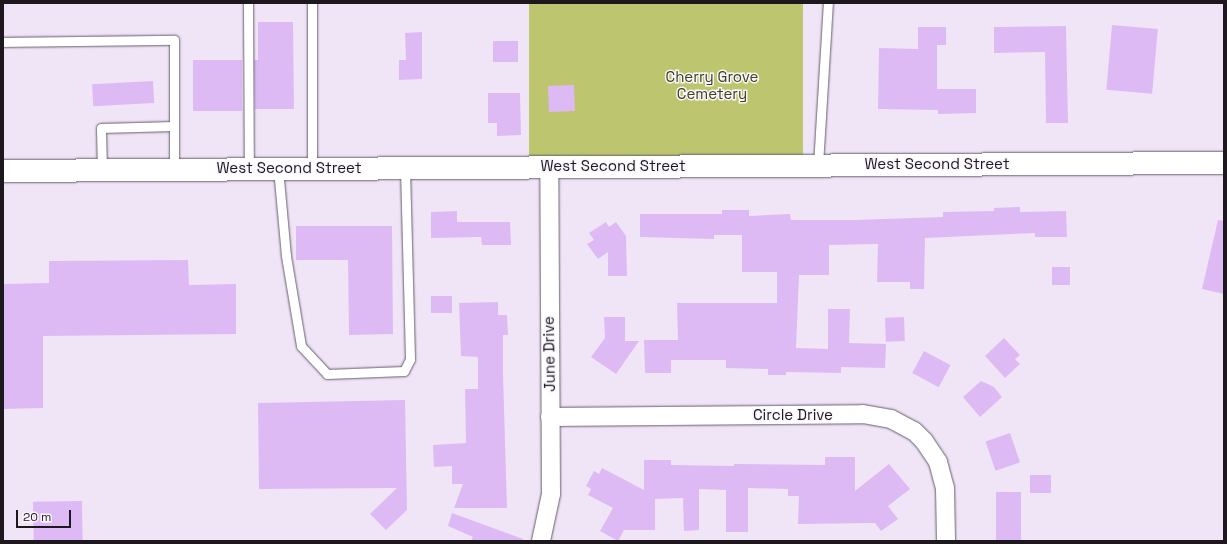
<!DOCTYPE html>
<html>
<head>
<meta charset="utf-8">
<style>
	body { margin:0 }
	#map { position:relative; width:1227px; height:544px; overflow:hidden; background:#f0e5f7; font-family:"Space Grotesk",sans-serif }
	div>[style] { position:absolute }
	.green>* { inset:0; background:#bdc66e; transform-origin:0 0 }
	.building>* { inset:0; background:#debaf5; transform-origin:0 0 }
	.roads { filter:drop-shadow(0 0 1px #665d6c) drop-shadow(0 0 1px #665d6c) }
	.service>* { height:9px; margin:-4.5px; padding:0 4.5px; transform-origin:4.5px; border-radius:4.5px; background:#fff }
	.minor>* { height:18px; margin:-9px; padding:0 9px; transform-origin:9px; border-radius:9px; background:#fff }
	.secondary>* { height:22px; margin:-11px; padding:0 11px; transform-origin:11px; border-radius:11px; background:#fff }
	span { translate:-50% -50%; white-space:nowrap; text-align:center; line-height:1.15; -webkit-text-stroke:3px #f9f5fc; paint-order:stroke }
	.park-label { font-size:15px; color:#3b3e18 }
	.street-label { font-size:15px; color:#1c181e }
	.frame { position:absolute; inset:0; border:4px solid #1c181e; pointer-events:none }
	.scale { position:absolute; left:16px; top:510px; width:55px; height:18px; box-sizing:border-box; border:2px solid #1c181e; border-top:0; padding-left:5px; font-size:12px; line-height:14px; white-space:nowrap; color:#1c181e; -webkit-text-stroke:3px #f9f5fc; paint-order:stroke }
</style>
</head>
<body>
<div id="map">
	<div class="green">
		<div style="left:529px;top:3px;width:274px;height:163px"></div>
	</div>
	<div class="building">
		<div style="clip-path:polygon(258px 22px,293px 22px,294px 109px,255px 109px,254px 60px,258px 60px)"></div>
		<div style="left:1112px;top:25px;width:46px;height:65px;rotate:5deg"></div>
		<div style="clip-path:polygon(1066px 26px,1068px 123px,1046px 123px,1045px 52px,994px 53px,994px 27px)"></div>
		<div style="clip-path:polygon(918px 27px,946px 27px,946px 45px,937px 45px,937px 89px,976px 89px,976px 113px,938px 114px,938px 110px,878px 109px,879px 48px,918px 49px)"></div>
		<div style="clip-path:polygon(422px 32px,422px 79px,399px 80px,399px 60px,406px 60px,405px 33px)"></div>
		<div style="left:493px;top:41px;width:25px;height:21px"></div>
		<div style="left:193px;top:60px;width:49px;height:51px"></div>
		<div style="left:153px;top:81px;width:22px;height:61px;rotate:87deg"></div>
		<div style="left:574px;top:85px;width:26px;height:26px;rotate:88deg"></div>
		<div style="clip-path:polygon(488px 93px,520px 93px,521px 135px,497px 136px,497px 123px,488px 123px)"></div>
		<div style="clip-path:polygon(1020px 207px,1020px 212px,1066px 211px,1067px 237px,1035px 237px,1035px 233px,925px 238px,924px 289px,910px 289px,910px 282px,877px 282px,878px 244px,829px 245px,829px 275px,799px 275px,796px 348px,828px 349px,828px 309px,850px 309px,849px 343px,886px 344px,885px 368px,841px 367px,841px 373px,786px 372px,786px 375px,768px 375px,768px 369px,726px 368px,726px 360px,671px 360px,671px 373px,645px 373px,644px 340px,678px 340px,677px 303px,777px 303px,777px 272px,742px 272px,742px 235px,714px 235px,714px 239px,640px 237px,640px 214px,722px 214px,722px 210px,749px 210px,749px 216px,790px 214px,791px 220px,855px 220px,943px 217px,943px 212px,994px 211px,994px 208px)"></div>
		<div style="clip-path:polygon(457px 211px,457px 222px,510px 222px,511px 245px,482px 245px,481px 237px,431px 238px,431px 212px)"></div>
		<div style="clip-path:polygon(1218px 220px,1224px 221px,1224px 294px,1202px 289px)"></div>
		<div style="clip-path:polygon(606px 222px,609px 227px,616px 222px,626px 236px,627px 276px,608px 276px,608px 252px,598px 259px,587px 244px,594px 240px,589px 233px)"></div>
		<div style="clip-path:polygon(296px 226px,392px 226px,393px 334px,349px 335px,348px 260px,296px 260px)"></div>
		<div style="clip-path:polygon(188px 260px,189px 285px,236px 284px,236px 334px,43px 336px,43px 408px,3px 409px,3px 284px,49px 283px,49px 261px)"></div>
		<div style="left:1052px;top:267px;width:18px;height:18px"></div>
		<div style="left:431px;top:296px;width:21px;height:17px"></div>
		<div style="clip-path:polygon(498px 302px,498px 315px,507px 315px,508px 335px,503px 335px,503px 374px,507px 508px,454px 508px,463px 484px,452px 484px,452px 466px,434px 467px,433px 445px,466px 443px,465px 389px,478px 389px,478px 357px,461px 356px,459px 303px)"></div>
		<div style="clip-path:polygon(604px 317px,625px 317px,625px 341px,639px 341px,616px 374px,591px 357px,605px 338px)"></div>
		<div style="left:904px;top:317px;width:24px;height:19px;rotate:88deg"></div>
		<div style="clip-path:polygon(1004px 338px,1020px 355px,1015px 359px,1020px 364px,1005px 378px,985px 356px)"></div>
		<div style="left:924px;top:351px;width:30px;height:25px;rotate:28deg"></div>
		<div style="clip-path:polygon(981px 381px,994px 387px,1002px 397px,980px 417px,963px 397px)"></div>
		<div style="clip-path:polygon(405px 400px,407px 510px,386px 530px,370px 514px,397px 488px,259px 489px,258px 403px)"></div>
		<div style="left:1010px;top:433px;width:31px;height:26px;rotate:71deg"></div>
		<div style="clip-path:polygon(825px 457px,855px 457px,855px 491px,889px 464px,910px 489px,888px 506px,898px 519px,881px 531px,875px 523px,798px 524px,799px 496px,788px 496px,788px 489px,748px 488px,748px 532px,726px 532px,726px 490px,699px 489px,699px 530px,684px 531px,683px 498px,655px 499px,655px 530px,624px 530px,618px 541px,600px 531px,613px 508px,588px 495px,591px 489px,586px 486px,594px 471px,599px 474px,602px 468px,644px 490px,644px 460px,671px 460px,671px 465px,734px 466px,734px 464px,825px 465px)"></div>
		<div style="left:1030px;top:475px;width:21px;height:18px"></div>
		<div style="left:996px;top:492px;width:25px;height:49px"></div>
		<div style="left:82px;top:501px;width:40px;height:49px;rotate:89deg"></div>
		<div style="clip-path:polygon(452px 513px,523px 539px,522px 541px,471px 541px,473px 537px,448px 526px)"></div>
	</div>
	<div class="roads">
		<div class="service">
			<div style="left:248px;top:3px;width:165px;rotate:89.7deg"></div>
			<div style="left:312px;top:3px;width:165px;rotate:90deg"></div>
			<div style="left:3px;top:42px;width:171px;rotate:-0.7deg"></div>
			<div style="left:174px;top:40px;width:128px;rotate:90deg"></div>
			<div style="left:818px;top:165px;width:162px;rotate:-86.5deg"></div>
			<div style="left:278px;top:168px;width:88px;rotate:84.8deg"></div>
			<div style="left:286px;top:256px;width:91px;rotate:80.5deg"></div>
			<div style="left:301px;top:346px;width:38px;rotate:47deg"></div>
			<div style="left:327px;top:374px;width:77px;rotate:-2.2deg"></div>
			<div style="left:404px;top:371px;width:13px;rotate:-63deg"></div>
			<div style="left:410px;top:359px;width:191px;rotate:-91.5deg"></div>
			<div style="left:102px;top:170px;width:42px;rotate:-91.4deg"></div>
			<div style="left:101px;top:128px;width:73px;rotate:-1.6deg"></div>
		</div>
		<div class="minor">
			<div style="left:550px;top:417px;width:313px;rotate:-0.5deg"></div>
			<div style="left:863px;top:414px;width:28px;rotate:10deg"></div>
			<div style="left:891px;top:419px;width:26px;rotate:28deg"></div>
			<div style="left:914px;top:431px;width:14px;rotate:45deg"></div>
			<div style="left:924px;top:441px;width:25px;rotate:56deg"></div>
			<div style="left:938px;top:462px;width:27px;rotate:75deg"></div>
			<div style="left:945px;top:488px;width:53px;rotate:88.9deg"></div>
			<div style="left:541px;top:541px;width:48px;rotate:-78deg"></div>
			<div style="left:551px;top:494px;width:328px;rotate:-90.3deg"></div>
		</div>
		<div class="secondary">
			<div style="left:3px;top:171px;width:1221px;rotate:-0.38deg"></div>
		</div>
	</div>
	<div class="park-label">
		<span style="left:712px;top:85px">Cherry Grove<br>Cemetery</span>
	</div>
	<div class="street-label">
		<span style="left:937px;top:164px">West Second Street</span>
		<span style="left:613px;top:166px">West Second Street</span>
		<span style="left:289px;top:168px">West Second Street</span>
		<span style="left:549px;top:354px;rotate:-91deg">June Drive</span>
		<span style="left:793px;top:415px">Circle Drive</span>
	</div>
	<div class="frame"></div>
	<div class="scale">20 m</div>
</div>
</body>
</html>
